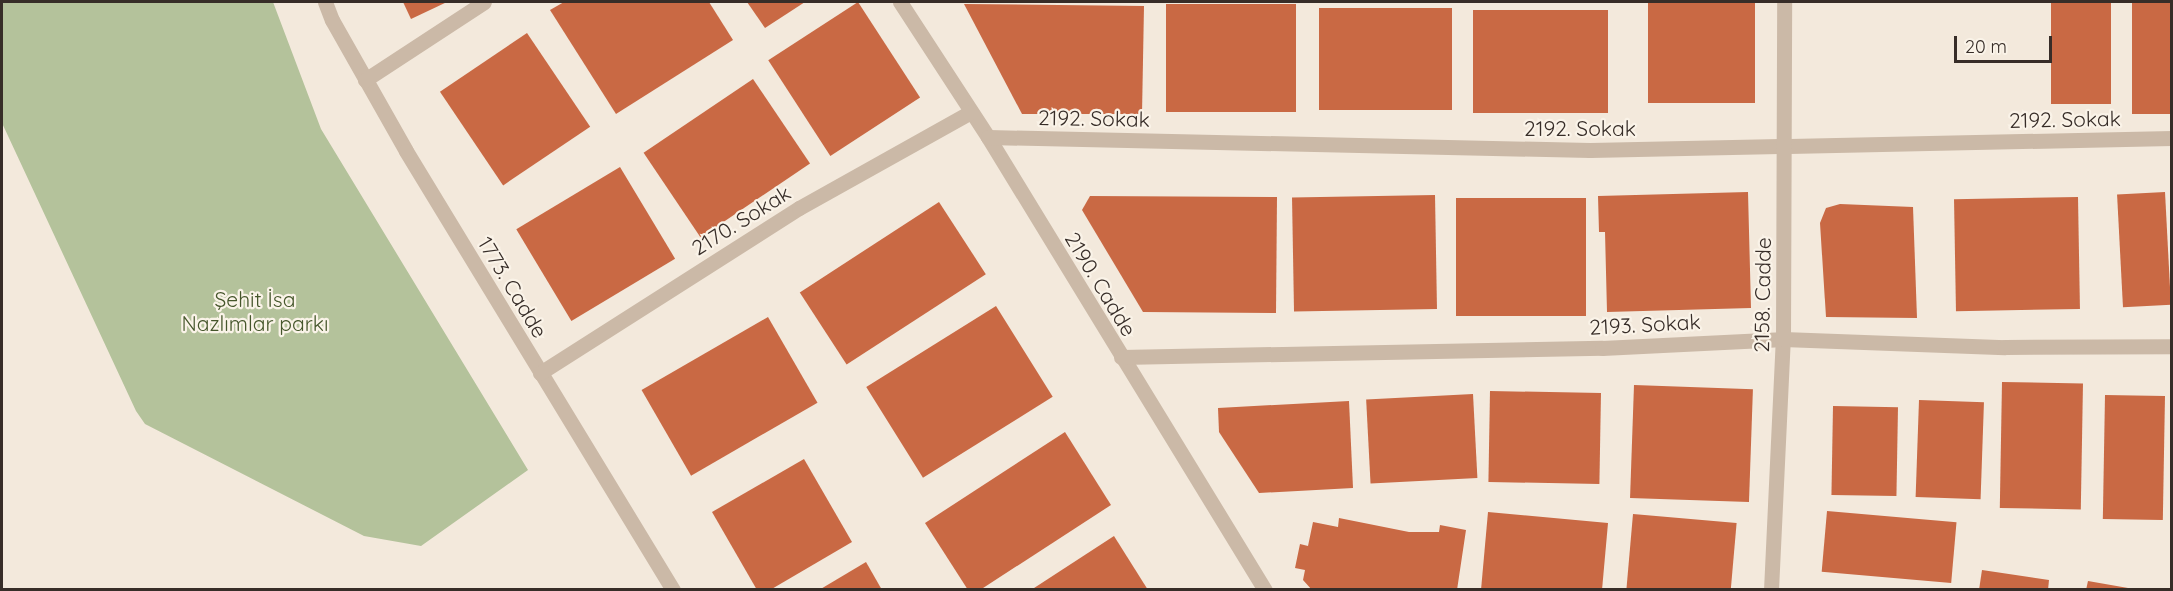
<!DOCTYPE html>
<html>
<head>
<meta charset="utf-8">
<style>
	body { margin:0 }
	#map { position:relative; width:2173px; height:591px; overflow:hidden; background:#f3e9dc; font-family:Quicksand,sans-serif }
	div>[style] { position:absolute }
	.green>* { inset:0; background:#b4c29b }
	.building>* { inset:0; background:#c96944; transform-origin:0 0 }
	.minor>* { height:15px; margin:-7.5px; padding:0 7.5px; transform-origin:7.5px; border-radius:7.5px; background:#cbb9a7 }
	span { translate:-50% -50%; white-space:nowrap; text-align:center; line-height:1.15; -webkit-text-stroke:4.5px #faf3e8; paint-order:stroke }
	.street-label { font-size:21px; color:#372d28 }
	.park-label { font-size:21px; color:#45562b }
	.frame { position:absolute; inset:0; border:3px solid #372d28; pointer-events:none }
	.scale { position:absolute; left:1954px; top:36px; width:98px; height:27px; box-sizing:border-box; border:3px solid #372d28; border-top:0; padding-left:8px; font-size:18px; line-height:21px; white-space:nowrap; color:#372d28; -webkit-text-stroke:4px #faf3e8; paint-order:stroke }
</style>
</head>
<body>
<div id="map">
	<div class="green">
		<div style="clip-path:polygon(2px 2px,273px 2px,321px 129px,528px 470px,421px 546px,364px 536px,145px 424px,136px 411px,2px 123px)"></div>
	</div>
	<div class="building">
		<div style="clip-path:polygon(403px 2px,447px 2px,411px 19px)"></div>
		<div style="clip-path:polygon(564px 2px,709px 2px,733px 40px,616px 114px,550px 10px)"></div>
		<div style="clip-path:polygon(747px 2px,805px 2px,765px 28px)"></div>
		<div style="left:858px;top:2px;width:114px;height:107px;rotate:57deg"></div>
		<div style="left:1648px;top:2px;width:107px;height:101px"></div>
		<div style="left:2051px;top:2px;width:60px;height:102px"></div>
		<div style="left:2132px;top:2px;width:40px;height:112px"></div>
		<div style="clip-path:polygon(964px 4px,1144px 6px,1142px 114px,1022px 114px)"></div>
		<div style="left:1166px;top:4px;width:130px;height:108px"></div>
		<div style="left:1319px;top:8px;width:133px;height:102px"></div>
		<div style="left:1473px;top:10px;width:135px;height:103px"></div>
		<div style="left:527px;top:33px;width:113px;height:105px;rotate:56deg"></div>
		<div style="left:753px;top:79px;width:102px;height:132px;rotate:56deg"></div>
		<div style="left:620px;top:167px;width:107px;height:121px;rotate:59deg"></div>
		<div style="clip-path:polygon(1748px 192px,1751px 308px,1607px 312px,1605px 232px,1599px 232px,1598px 196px)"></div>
		<div style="left:2165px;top:192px;width:113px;height:48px;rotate:87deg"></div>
		<div style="left:1435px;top:195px;width:114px;height:143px;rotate:89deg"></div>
		<div style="clip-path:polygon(1090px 196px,1277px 197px,1276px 313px,1143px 312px,1082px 210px)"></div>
		<div style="left:2078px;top:197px;width:112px;height:124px;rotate:89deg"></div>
		<div style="left:1456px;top:198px;width:130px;height:118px"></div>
		<div style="left:939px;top:202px;width:86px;height:166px;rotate:57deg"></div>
		<div style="clip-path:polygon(1840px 204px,1913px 207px,1917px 318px,1826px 317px,1820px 223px,1826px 208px)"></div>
		<div style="left:996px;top:306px;width:107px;height:153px;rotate:58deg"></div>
		<div style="left:768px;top:317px;width:99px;height:146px;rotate:60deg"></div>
		<div style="left:2002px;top:382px;width:81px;height:126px;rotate:1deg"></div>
		<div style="left:1634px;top:385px;width:119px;height:113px;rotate:2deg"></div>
		<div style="left:1490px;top:391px;width:111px;height:91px;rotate:1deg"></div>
		<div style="left:1473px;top:394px;width:84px;height:107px;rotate:87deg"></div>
		<div style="left:2105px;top:395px;width:60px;height:124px;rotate:1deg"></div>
		<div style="left:1919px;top:400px;width:65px;height:97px;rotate:2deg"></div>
		<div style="clip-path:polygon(1349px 401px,1353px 488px,1259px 493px,1219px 432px,1218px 408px)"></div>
		<div style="left:1833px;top:406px;width:65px;height:89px;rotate:1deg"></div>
		<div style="clip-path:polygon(1065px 432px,1111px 505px,980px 590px,968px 590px,925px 523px)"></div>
		<div style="clip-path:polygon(804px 459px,852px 542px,770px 590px,757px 590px,712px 512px)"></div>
		<div style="left:1827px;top:511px;width:130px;height:61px;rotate:5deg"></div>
		<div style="clip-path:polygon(1488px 512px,1608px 523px,1602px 590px,1481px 590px)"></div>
		<div style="left:1633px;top:514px;width:104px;height:76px;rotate:5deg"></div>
		<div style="clip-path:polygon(1339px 518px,1409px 532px,1439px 532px,1440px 525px,1466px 530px,1457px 590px,1312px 590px,1303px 580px,1305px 570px,1295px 568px,1300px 544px,1308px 546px,1313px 522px,1338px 527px)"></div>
		<div style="clip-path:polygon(1114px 536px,1148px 590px,1031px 590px)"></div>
		<div style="clip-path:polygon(866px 562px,882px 590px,819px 590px)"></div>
		<div style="clip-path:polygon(1982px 570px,2049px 580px,2048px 590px,1979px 590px)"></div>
		<div style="clip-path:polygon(2088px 581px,2128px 588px,2128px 590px,2086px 590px)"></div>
	</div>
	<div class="minor">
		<div style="left:325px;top:2px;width:19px;rotate:69deg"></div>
		<div style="left:332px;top:20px;width:150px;rotate:60.5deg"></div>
		<div style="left:406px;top:151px;width:514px;rotate:58.69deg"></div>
		<div style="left:900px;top:2px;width:161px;rotate:56.9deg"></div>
		<div style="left:988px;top:137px;width:531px;rotate:58.56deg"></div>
		<div style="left:365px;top:80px;width:142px;rotate:-33.2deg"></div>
		<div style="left:988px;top:137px;width:602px;rotate:1.24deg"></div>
		<div style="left:1590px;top:150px;width:582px;rotate:-1.18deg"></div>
		<div style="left:1121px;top:357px;width:481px;rotate:-1.1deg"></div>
		<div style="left:1602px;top:348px;width:181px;rotate:-2.8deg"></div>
		<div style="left:1783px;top:339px;width:222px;rotate:2.1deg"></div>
		<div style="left:2005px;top:347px;width:167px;rotate:-0.3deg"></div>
		<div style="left:540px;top:373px;width:307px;rotate:-32.5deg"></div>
		<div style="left:799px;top:208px;width:197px;rotate:-29.2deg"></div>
		<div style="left:1771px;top:590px;width:251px;rotate:-87.3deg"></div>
		<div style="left:1783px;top:339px;width:337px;rotate:-89.8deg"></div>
	</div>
	<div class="street-label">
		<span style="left:1094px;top:118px;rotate:1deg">2192. Sokak</span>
		<span style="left:2065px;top:119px;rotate:-1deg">2192. Sokak</span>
		<span style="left:1580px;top:128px">2192. Sokak</span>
		<span style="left:741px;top:220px;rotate:-32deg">2170. Sokak</span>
		<span style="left:1101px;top:284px;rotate:59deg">2190. Cadde</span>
		<span style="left:513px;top:287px;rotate:59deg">1773. Cadde</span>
		<span style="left:1762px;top:295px;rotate:-89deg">2158. Cadde</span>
		<span style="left:1645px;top:324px;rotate:-3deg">2193. Sokak</span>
	</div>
	<div class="park-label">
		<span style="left:255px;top:311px">Şehit İsa<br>Nazlımlar parkı</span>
	</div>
	<div class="frame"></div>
	<div class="scale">20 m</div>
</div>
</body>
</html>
